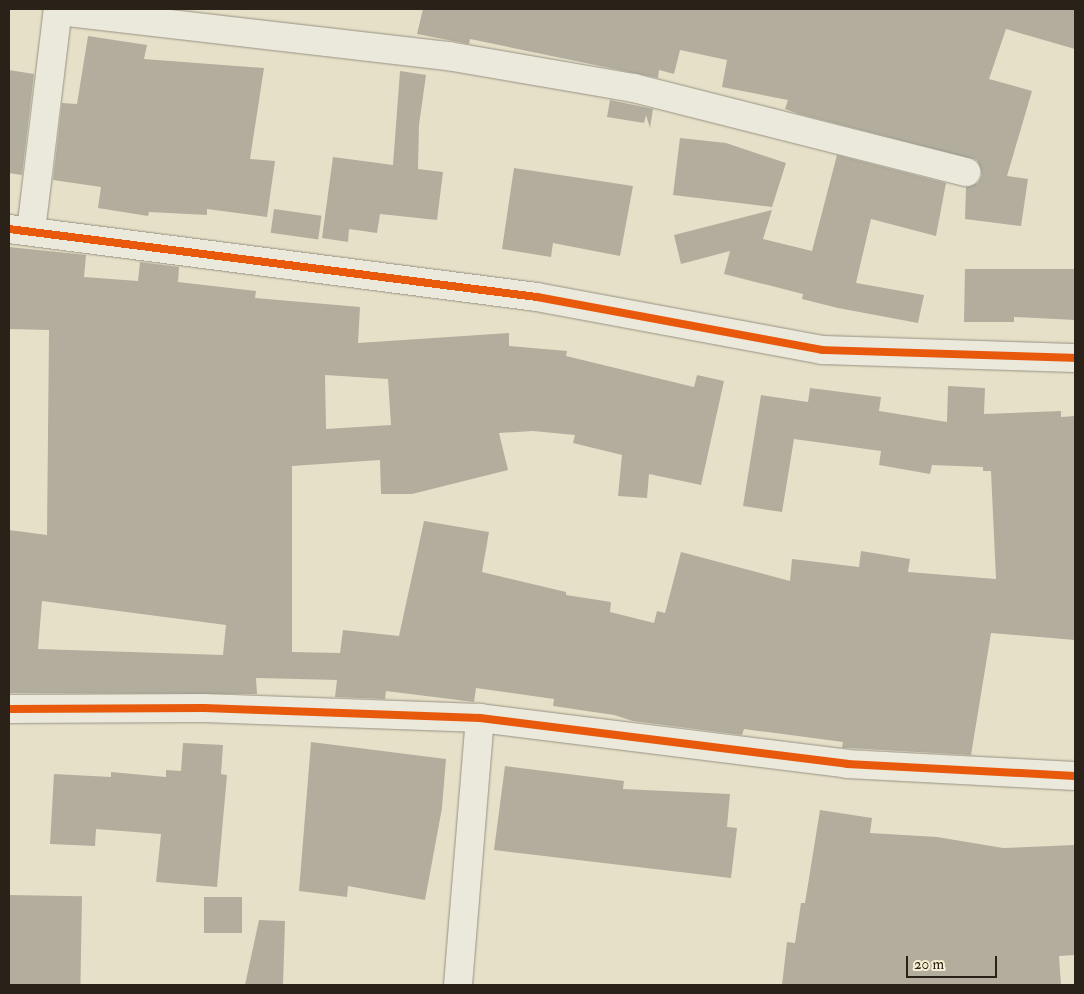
<!DOCTYPE html>
<html>
<head>
<meta charset="utf-8">
<style>
	body { margin:0 }
	#map { position:relative; width:1084px; height:994px; overflow:hidden; background:#e7e0c8; font-family:"IM FELL Double Pica",serif }
	div>[style] { position:absolute }
	.building>* { inset:0; background:#b2ad9d; transform-origin:0 0 }
	.roads { filter:drop-shadow(0 0 1px #969183) drop-shadow(0 0 1px #969183) }
	.minor>* { height:28px; margin:-14px; padding:0 14px; transform-origin:14px; border-radius:14px; background:#ebe8dc }
	.cycleway>* { height:8px; margin:-4px; padding:0 4px; transform-origin:4px; border-radius:4px; background:#e8590c }
	span { translate:-50% -50%; white-space:nowrap; text-align:center; line-height:1.15; -webkit-text-stroke:4px #f8efd3; paint-order:stroke }
	.frame { position:absolute; inset:0; border:10px solid #2a2118; pointer-events:none }
	.scale { position:absolute; left:906px; top:956px; width:91px; height:22px; box-sizing:border-box; border:2px solid #2a2118; border-top:0; padding-left:6px; font-size:15px; line-height:18px; white-space:nowrap; color:#2a2118; -webkit-text-stroke:4px #f8efd3; paint-order:stroke }
</style>
</head>
<body>
<div id="map">
	<div class="building">
		<div style="clip-path:polygon(423px 9px,1075px 9px,1075px 49px,1006px 29px,989px 79px,1032px 91px,1007px 176px,1028px 179px,1021px 226px,965px 219px,966px 187px,978px 183px,982px 175px,977px 160px,799px 114px,785px 109px,788px 100px,722px 87px,727px 60px,680px 50px,674px 74px,659px 70px,658px 78px,470px 39px,469px 44px,417px 34px)"></div>
		<div style="clip-path:polygon(88px 36px,147px 45px,144px 59px,264px 68px,250px 159px,275px 161px,267px 217px,207px 209px,207px 215px,149px 212px,148px 216px,98px 208px,101px 187px,53px 180px,62px 103px,77px 104px)"></div>
		<div style="clip-path:polygon(9px 70px,34px 74px,22px 175px,9px 173px)"></div>
		<div style="clip-path:polygon(400px 71px,426px 75px,419px 125px,418px 169px,443px 172px,437px 220px,380px 214px,377px 233px,349px 229px,348px 242px,322px 238px,333px 157px,393px 165px)"></div>
		<div style="clip-path:polygon(610px 100px,653px 109px,650px 128px,646px 115px,644px 123px,607px 117px)"></div>
		<div style="clip-path:polygon(680px 138px,726px 143px,786px 163px,772px 207px,673px 195px)"></div>
		<div style="clip-path:polygon(837px 155px,946px 183px,936px 236px,871px 219px,856px 283px,924px 295px,918px 323px,838px 308px,802px 299px,803px 294px,724px 274px,730px 251px,681px 264px,674px 235px,772px 210px,763px 239px,812px 251px)"></div>
		<div style="clip-path:polygon(514px 168px,633px 186px,620px 256px,553px 243px,551px 257px,502px 249px)"></div>
		<div style="left:274px;top:209px;width:48px;height:24px;rotate:8deg"></div>
		<div style="clip-path:polygon(evenodd,9px 247px,86px 255px,84px 277px,138px 281px,140px 262px,179px 267px,178px 282px,256px 291px,255px 298px,360px 307px,358px 343px,509px 333px,509px 346px,567px 351px,566px 356px,694px 387px,697px 375px,724px 381px,701px 485px,649px 474px,647px 498px,618px 496px,622px 455px,573px 443px,575px 435px,533px 431px,499px 433px,508px 470px,412px 494px,381px 494px,380px 460px,292px 466px,292px 652px,340px 653px,343px 630px,399px 636px,424px 521px,489px 532px,482px 572px,566px 592px,566px 595px,611px 602px,610px 612px,654px 623px,657px 611px,665px 613px,681px 552px,790px 581px,792px 559px,859px 567px,861px 551px,910px 559px,908px 572px,996px 579px,991px 471px,983px 471px,983px 467px,932px 465px,930px 474px,879px 465px,881px 451px,794px 439px,782px 512px,743px 506px,761px 395px,808px 402px,810px 388px,881px 397px,879px 411px,947px 422px,948px 386px,985px 388px,984px 414px,1061px 411px,1061px 417px,1075px 416px,1075px 640px,991px 633px,971px 755px,848px 748px,842px 748px,843px 742px,744px 729px,742px 735px,633px 721px,614px 715px,553px 706px,554px 699px,476px 688px,474px 702px,386px 691px,385px 699px,335px 697px,337px 680px,256px 678px,257px 694px,9px 693px,9px 530px,47px 535px,49px 330px,9px 329px,9px 247px,325px 375px,388px 379px,391px 425px,326px 429px,325px 375px,9px 247px,42px 601px,226px 625px,223px 655px,38px 649px,42px 601px)"></div>
		<div style="clip-path:polygon(965px 269px,1075px 269px,1075px 320px,1014px 317px,1014px 322px,964px 322px)"></div>
		<div style="clip-path:polygon(311px 742px,446px 759px,442px 808px,425px 900px,348px 886px,347px 897px,299px 891px)"></div>
		<div style="clip-path:polygon(183px 743px,223px 745px,221px 774px,227px 775px,217px 887px,156px 882px,161px 834px,96px 829px,95px 846px,50px 844px,54px 774px,111px 777px,111px 772px,166px 777px,166px 770px,181px 771px)"></div>
		<div style="clip-path:polygon(505px 766px,624px 781px,623px 789px,730px 794px,727px 827px,737px 828px,731px 878px,494px 850px)"></div>
		<div style="clip-path:polygon(820px 810px,872px 818px,870px 833px,937px 837px,1003px 848px,1075px 845px,1075px 955px,1059px 956px,1061px 985px,782px 985px,787px 942px,795px 943px,801px 903px,805px 903px)"></div>
		<div style="left:9px;top:895px;width:73px;height:90px;rotate:1deg"></div>
		<div style="left:242px;top:897px;width:36px;height:38px;rotate:90deg"></div>
		<div style="clip-path:polygon(259px 920px,285px 921px,283px 985px,245px 985px)"></div>
	</div>
	<div class="roads">
		<div class="minor">
			<div style="left:58px;top:11px;width:393px;rotate:6.6deg"></div>
			<div style="left:448px;top:56px;width:189px;rotate:9.8deg"></div>
			<div style="left:634px;top:88px;width:343px;rotate:14.2deg"></div>
			<div style="left:9px;top:229px;width:532px;rotate:7.34deg"></div>
			<div style="left:537px;top:297px;width:290px;rotate:10.5deg"></div>
			<div style="left:822px;top:350px;width:253px;rotate:1.8deg"></div>
			<div style="left:31px;top:231px;width:224px;rotate:-83.1deg"></div>
			<div style="left:9px;top:709px;width:195px;rotate:-0.3deg"></div>
			<div style="left:204px;top:708px;width:276px;rotate:2.1deg"></div>
			<div style="left:480px;top:718px;width:370px;rotate:7.1deg"></div>
			<div style="left:847px;top:764px;width:228px;rotate:3deg"></div>
			<div style="left:458px;top:985px;width:268px;rotate:-85.3deg"></div>
		</div>
	</div>
	<div class="cycleway">
		<div style="left:9px;top:229px;width:532px;rotate:7.34deg"></div>
		<div style="left:537px;top:297px;width:290px;rotate:10.5deg"></div>
		<div style="left:822px;top:350px;width:253px;rotate:1.8deg"></div>
		<div style="left:9px;top:709px;width:195px;rotate:-0.3deg"></div>
		<div style="left:204px;top:708px;width:276px;rotate:2.1deg"></div>
		<div style="left:480px;top:718px;width:370px;rotate:7.1deg"></div>
		<div style="left:847px;top:764px;width:228px;rotate:3deg"></div>
	</div>
	<div class="frame"></div>
	<div class="scale">20 m</div>
</div>
</body>
</html>
